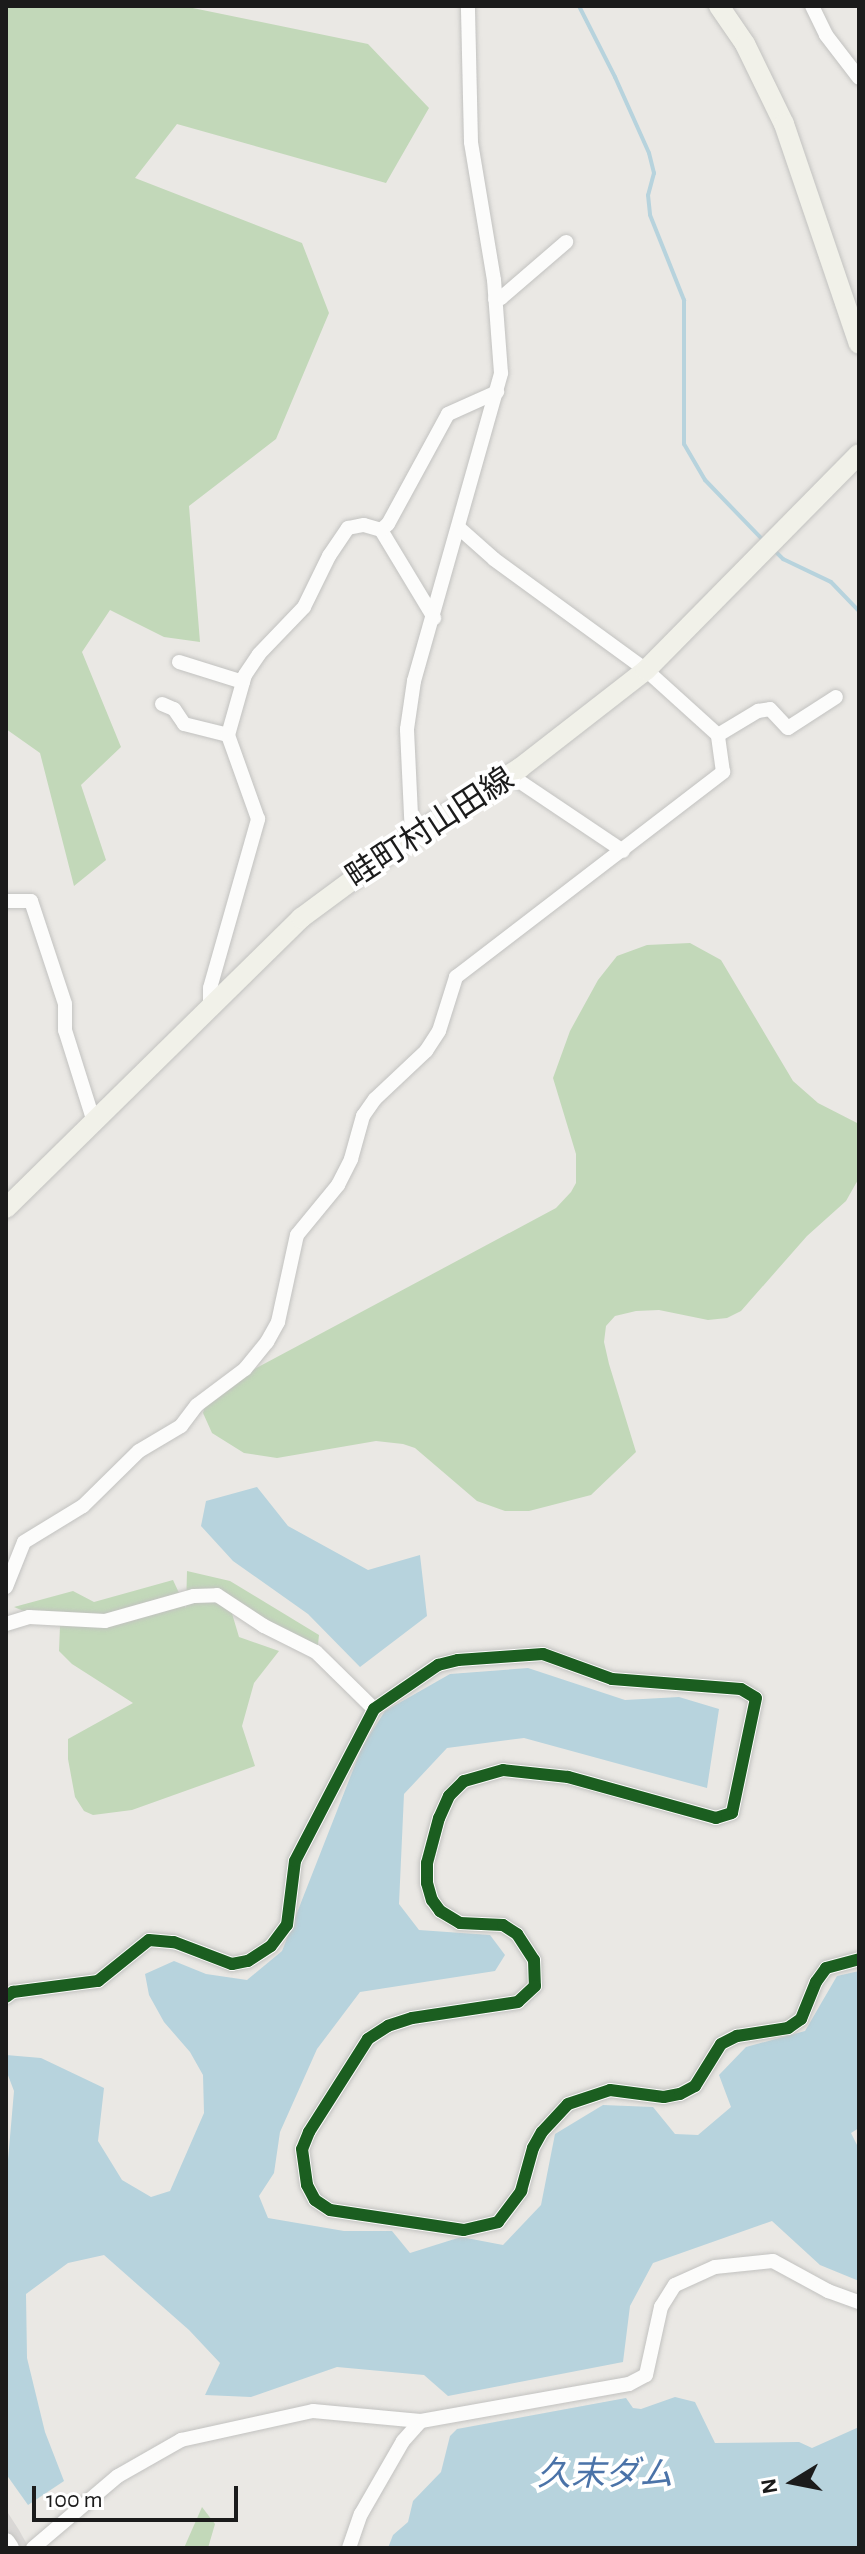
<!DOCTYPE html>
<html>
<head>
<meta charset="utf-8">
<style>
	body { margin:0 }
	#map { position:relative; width:865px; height:2554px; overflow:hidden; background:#eae8e4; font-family:"Alegreya Sans","Noto Sans JP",sans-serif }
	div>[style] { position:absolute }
	.residential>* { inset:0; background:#d9d7d5 }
	.forest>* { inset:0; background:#c2d8b9 }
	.water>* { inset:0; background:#b7d3dd }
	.stream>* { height:4px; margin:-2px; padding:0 2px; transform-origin:2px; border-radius:2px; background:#b7d3dd }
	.roads { filter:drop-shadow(0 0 2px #c2c2c0) drop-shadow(0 0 2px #c2c2c0) }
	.minor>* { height:14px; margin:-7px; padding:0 7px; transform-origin:7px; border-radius:7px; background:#fcfcfb }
	.tertiary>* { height:18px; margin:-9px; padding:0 9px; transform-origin:9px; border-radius:9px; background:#fcfcfb }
	.secondary>* { height:20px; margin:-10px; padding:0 10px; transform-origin:10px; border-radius:10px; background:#f1f1e9 }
	.cycleway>* { height:12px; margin:-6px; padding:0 6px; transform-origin:6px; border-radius:6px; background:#1b5e20 }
	span { translate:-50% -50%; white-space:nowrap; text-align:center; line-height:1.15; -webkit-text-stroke:8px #fff; paint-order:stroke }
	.street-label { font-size:32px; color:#1b1b1b }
	.water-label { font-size:34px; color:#4b73a8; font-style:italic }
	.frame { position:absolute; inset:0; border:8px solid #1b1b1b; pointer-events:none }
	.north { position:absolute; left:753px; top:2442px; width:80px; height:80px; -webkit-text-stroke:6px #fff; paint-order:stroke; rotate:260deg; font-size:22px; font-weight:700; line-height:32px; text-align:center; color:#1b1b1b }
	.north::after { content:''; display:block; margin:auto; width:28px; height:36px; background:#1b1b1b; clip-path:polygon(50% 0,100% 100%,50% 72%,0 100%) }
	.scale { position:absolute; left:32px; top:2486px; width:206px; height:36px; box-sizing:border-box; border:4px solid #1b1b1b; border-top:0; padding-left:10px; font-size:24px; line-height:28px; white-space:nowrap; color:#1b1b1b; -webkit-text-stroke:6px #fff; paint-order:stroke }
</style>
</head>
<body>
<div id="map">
	<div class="residential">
		<div style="clip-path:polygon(6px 2510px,19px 2530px,29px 2548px,6px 2548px)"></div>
	</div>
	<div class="forest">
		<div style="clip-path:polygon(17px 6px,183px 6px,368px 44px,429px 108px,386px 183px,177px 124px,135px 178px,302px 243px,329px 313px,276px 439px,189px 506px,200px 642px,164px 637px,110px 610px,82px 652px,121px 747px,81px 785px,106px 860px,74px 886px,40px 753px,6px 729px,6px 8px)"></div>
		<div style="clip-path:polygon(690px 943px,721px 960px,793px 1081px,818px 1103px,859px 1124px,859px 1178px,846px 1201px,807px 1236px,741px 1311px,727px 1318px,708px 1320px,659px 1310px,636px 1311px,615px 1316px,606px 1326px,604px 1342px,609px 1364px,636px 1452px,591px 1495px,529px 1511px,505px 1511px,477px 1501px,415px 1448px,403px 1444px,376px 1441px,277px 1458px,244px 1453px,212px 1433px,203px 1413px,207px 1398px,234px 1380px,556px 1208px,571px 1192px,576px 1183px,576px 1154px,553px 1078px,570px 1031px,598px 980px,617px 956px,647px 945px)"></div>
		<div style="clip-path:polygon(187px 1571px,230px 1581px,319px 1635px,317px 1654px,231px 1610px,239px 1637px,279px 1651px,254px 1683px,242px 1726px,255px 1766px,132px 1810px,93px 1815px,84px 1811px,75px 1797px,68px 1759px,68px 1739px,133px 1703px,72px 1664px,59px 1651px,60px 1626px,14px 1607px,73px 1591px,94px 1602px,173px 1580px,186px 1608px)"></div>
		<div style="clip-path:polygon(202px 2507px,215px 2524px,208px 2548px,184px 2548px)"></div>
	</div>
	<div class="water">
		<div style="clip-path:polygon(257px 1487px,288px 1526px,368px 1570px,420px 1555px,427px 1616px,360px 1667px,308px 1614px,233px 1561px,201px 1526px,206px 1501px)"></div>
		<div style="clip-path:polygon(528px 1668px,625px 1700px,679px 1697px,719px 1709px,707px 1788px,524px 1738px,447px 1748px,404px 1794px,399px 1904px,419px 1930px,490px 1935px,505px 1955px,495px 1971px,360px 1992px,317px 2049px,280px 2132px,274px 2173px,259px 2196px,268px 2218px,344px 2231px,392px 2231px,410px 2253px,461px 2237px,503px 2245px,541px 2205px,555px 2134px,603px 2105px,653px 2107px,675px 2134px,698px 2135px,731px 2107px,719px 2075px,746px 2047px,805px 2031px,837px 1976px,859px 1971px,859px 2128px,851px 2133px,859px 2149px,859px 2281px,820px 2265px,772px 2221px,653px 2263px,630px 2306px,623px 2362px,448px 2396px,424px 2375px,337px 2367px,251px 2397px,205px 2395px,220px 2363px,189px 2330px,104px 2255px,68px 2263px,26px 2294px,27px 2358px,45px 2432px,64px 2481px,28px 2505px,6px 2474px,6px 2183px,14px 2091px,6px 2070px,6px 2055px,41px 2058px,104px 2088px,98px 2141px,122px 2180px,151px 2197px,170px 2191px,204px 2113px,203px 2075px,190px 2052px,164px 2022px,149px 1995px,145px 1974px,174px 1961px,206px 1974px,247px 1980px,282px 1951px,362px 1747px,385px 1711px,450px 1674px)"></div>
		<div style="clip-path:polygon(675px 2397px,695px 2402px,715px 2443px,799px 2442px,812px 2448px,859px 2427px,859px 2548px,388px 2548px,393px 2535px,408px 2522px,413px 2501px,441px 2472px,450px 2436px,457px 2429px,626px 2398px,633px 2408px,641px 2409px)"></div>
	</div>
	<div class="stream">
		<div style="left:579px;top:6px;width:80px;rotate:63.1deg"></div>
		<div style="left:615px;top:77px;width:83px;rotate:65.9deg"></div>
		<div style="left:649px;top:153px;width:21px;rotate:76deg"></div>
		<div style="left:654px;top:173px;width:23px;rotate:105deg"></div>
		<div style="left:648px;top:195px;width:20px;rotate:84deg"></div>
		<div style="left:650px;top:215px;width:92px;rotate:68.2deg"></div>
		<div style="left:684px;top:300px;width:144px;rotate:90deg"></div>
		<div style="left:684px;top:444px;width:42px;rotate:59.7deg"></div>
		<div style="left:705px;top:480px;width:85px;rotate:46deg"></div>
		<div style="left:774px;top:550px;width:13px;rotate:45deg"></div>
		<div style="left:783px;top:559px;width:53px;rotate:25.6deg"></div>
		<div style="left:831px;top:582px;width:40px;rotate:46deg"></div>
	</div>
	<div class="roads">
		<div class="minor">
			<div style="left:812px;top:6px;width:32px;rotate:64deg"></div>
			<div style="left:826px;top:35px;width:54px;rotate:52.5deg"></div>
			<div style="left:495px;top:299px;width:6px;rotate:-9deg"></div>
			<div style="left:501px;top:298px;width:86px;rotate:-40.7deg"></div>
			<div style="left:381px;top:530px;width:103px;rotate:58.9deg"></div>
			<div style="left:179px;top:662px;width:67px;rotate:17.4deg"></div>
			<div style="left:162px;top:704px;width:13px;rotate:23deg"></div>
			<div style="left:174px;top:709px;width:18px;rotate:56deg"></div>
			<div style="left:184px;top:724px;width:45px;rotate:14deg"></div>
			<div style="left:718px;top:735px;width:47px;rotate:-31deg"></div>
			<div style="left:758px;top:711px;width:12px;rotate:-9deg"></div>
			<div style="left:770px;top:709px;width:26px;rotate:47deg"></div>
			<div style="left:788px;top:728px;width:57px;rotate:-32.9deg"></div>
			<div style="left:510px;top:775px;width:136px;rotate:33.9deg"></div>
			<div style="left:412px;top:836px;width:107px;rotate:-92.7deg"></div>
			<div style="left:407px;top:729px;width:49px;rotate:-81.7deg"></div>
			<div style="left:414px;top:681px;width:320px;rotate:-74.2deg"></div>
			<div style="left:501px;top:373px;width:93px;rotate:-94.3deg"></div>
			<div style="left:494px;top:280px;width:140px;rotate:-99.5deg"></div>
			<div style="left:471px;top:142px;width:136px;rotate:-91.3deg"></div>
			<div style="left:6px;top:901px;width:25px"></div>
			<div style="left:31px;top:901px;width:108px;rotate:71.7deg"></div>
			<div style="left:65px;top:1004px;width:26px;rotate:90deg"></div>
			<div style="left:65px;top:1030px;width:96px;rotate:72.5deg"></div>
			<div style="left:210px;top:1003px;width:15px;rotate:-90deg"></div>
			<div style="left:210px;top:988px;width:176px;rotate:-74.1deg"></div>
			<div style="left:258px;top:819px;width:89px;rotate:-109.7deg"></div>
			<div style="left:228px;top:735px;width:62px;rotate:-74.2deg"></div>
			<div style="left:245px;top:675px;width:25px;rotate:-56deg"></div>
			<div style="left:259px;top:654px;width:65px;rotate:-46.2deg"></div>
			<div style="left:304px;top:607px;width:57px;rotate:-63.9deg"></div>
			<div style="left:329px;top:556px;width:34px;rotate:-56deg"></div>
			<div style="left:348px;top:528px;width:16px;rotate:-11deg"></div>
			<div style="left:364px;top:525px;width:18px;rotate:16deg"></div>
			<div style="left:381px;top:530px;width:9px;rotate:-41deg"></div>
			<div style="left:388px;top:524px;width:125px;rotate:-61.4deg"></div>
			<div style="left:448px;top:414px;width:54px;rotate:-24.2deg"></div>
			<div style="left:6px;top:1587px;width:48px;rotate:-68.2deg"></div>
			<div style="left:24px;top:1542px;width:69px;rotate:-31.4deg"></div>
			<div style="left:83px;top:1506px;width:78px;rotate:-44.5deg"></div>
			<div style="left:139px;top:1451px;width:49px;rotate:-30.8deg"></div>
			<div style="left:181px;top:1426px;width:26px;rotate:-53deg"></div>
			<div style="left:197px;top:1405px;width:60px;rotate:-36.9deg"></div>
			<div style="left:245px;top:1369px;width:35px;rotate:-51deg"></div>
			<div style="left:267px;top:1342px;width:23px;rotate:-61deg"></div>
			<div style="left:278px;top:1322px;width:89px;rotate:-77.7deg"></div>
			<div style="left:297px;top:1235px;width:65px;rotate:-50.6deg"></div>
			<div style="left:338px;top:1185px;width:29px;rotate:-63deg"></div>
			<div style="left:351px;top:1159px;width:45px;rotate:-74.4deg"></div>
			<div style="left:363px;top:1116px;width:21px;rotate:-55deg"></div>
			<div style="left:375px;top:1099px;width:70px;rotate:-43.3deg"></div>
			<div style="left:426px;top:1051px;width:24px;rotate:-57deg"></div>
			<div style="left:439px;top:1031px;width:57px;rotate:-72.5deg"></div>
			<div style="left:456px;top:977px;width:337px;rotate:-37.5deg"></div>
			<div style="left:723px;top:772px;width:37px;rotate:-98deg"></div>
			<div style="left:718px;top:735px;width:97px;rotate:-137.9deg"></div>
			<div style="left:646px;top:670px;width:188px;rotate:-143.9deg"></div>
			<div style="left:494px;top:559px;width:47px;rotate:-138.5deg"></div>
			<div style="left:6px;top:1624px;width:24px;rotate:-17deg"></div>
			<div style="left:29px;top:1617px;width:76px;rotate:3deg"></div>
			<div style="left:105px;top:1621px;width:92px;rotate:-15.7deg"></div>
			<div style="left:194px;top:1596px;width:23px;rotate:-2deg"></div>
			<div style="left:217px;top:1595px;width:56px;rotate:33.4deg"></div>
			<div style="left:264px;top:1626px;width:58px;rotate:26.6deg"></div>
			<div style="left:316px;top:1652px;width:81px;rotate:44.5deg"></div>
			<div style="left:6px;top:1997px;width:9px;rotate:-36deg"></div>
			<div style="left:13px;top:1992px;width:86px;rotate:-7.4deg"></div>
			<div style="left:98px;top:1981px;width:65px;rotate:-38.8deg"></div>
			<div style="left:149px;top:1940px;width:25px;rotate:5deg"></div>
			<div style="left:174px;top:1942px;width:62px;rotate:20.8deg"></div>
			<div style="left:232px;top:1964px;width:16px;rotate:-11deg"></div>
			<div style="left:248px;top:1961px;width:27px;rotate:-33deg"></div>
			<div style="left:271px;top:1946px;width:26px;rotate:-53deg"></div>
			<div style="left:287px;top:1925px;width:64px;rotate:-82.9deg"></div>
			<div style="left:295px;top:1861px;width:171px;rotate:-62.5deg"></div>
			<div style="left:374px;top:1709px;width:78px;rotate:-34.5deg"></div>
			<div style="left:438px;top:1665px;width:21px;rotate:-14deg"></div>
			<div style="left:458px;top:1660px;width:85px;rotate:-4deg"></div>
			<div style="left:543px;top:1654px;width:73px;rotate:19.9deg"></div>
			<div style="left:612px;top:1679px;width:129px;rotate:4.4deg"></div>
			<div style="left:741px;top:1689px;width:17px;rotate:31deg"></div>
			<div style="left:756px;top:1698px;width:117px;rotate:101.8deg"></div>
			<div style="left:732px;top:1813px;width:17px;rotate:163deg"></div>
			<div style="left:716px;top:1818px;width:154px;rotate:-164.5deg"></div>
			<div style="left:568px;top:1777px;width:65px;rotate:-173.9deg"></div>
			<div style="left:503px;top:1770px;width:41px;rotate:164.2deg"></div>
			<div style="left:464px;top:1781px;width:21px;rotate:135deg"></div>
			<div style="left:449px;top:1796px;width:24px;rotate:114deg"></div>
			<div style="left:439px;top:1818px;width:47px;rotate:104.9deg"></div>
			<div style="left:427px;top:1863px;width:20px;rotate:90deg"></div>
			<div style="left:427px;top:1883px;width:18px;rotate:74deg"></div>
			<div style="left:432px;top:1900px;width:14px;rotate:54deg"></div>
			<div style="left:440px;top:1911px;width:23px;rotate:31deg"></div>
			<div style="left:460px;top:1923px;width:43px;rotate:2.7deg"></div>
			<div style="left:503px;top:1925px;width:17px;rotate:33deg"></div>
			<div style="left:517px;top:1934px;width:31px;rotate:57deg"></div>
			<div style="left:534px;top:1960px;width:26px;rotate:88deg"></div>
			<div style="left:535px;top:1986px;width:23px;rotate:137deg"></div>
			<div style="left:518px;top:2002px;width:107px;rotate:171.4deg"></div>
			<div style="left:412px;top:2018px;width:25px;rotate:162deg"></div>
			<div style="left:388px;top:2026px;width:24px;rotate:147deg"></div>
			<div style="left:368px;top:2039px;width:110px;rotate:122.4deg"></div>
			<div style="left:309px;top:2132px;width:18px;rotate:112deg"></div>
			<div style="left:302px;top:2149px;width:36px;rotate:82deg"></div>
			<div style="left:307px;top:2185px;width:17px;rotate:62deg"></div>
			<div style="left:315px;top:2200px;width:18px;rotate:34deg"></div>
			<div style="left:330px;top:2210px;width:135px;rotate:8.5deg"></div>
			<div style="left:464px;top:2230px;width:35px;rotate:-13deg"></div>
			<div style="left:498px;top:2222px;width:39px;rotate:-53deg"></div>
			<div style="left:521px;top:2191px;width:45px;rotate:-74.4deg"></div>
			<div style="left:533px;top:2148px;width:18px;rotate:-61deg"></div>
			<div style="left:542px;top:2132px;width:38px;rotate:-47deg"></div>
			<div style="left:568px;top:2104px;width:44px;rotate:-18.4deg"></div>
			<div style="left:610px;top:2090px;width:54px;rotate:7.4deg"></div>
			<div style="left:664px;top:2097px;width:16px;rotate:-11deg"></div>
			<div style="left:680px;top:2094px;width:17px;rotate:-28deg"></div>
			<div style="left:695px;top:2086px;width:49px;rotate:-58.2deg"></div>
			<div style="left:721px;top:2044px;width:18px;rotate:-27deg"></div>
			<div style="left:737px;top:2036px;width:52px;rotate:-8.9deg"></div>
			<div style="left:788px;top:2028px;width:16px;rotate:-35deg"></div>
			<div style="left:801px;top:2019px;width:40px;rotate:-68deg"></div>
			<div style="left:816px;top:1982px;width:17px;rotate:-54deg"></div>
			<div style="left:826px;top:1968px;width:34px;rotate:-15deg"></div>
			<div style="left:33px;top:2548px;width:111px;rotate:-40.3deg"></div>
			<div style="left:118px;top:2476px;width:73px;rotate:-29.7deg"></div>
			<div style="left:181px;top:2440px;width:135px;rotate:-12.4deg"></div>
			<div style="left:313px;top:2411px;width:108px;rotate:5.3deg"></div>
			<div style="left:421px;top:2421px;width:211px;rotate:-10.1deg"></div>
			<div style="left:629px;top:2384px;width:19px;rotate:-28deg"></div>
			<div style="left:646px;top:2375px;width:70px;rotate:-77.6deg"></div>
			<div style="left:661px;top:2307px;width:26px;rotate:-58deg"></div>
			<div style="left:675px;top:2285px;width:44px;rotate:-24.2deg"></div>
			<div style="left:715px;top:2267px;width:58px;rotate:-5.9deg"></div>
			<div style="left:773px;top:2261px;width:63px;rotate:28.6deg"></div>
			<div style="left:828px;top:2291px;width:33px;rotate:20deg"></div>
			<div style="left:349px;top:2548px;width:36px;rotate:-71deg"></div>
			<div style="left:361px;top:2514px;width:84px;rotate:-60.1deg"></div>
			<div style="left:403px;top:2441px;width:27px;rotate:-48deg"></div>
		</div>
		<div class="tertiary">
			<div style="left:6px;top:2542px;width:7px;rotate:56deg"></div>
		</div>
		<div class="secondary">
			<div style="left:719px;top:6px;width:46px;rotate:55.6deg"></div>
			<div style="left:745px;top:44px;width:89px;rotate:64deg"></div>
			<div style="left:784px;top:124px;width:232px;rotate:71.2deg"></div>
			<div style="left:6px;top:1208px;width:414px;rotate:-44.5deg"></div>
			<div style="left:301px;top:918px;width:138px;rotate:-36.5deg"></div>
			<div style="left:412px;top:836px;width:128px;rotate:-32.2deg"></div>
			<div style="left:520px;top:768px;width:160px;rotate:-37.9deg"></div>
			<div style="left:646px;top:670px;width:303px;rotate:-45.4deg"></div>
		</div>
	</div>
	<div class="cycleway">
		<div style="left:6px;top:1997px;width:9px;rotate:-36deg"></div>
		<div style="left:13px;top:1992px;width:86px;rotate:-7.4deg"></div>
		<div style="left:98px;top:1981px;width:65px;rotate:-38.8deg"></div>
		<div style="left:149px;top:1940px;width:25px;rotate:5deg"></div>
		<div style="left:174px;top:1942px;width:62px;rotate:20.8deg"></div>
		<div style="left:232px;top:1964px;width:16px;rotate:-11deg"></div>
		<div style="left:248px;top:1961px;width:27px;rotate:-33deg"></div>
		<div style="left:271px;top:1946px;width:26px;rotate:-53deg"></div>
		<div style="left:287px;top:1925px;width:64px;rotate:-82.9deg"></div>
		<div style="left:295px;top:1861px;width:171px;rotate:-62.5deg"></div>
		<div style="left:374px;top:1709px;width:78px;rotate:-34.5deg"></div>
		<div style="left:438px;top:1665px;width:21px;rotate:-14deg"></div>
		<div style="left:458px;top:1660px;width:85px;rotate:-4deg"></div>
		<div style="left:543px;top:1654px;width:73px;rotate:19.9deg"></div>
		<div style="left:612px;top:1679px;width:129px;rotate:4.4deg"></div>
		<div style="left:741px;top:1689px;width:17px;rotate:31deg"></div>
		<div style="left:756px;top:1698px;width:117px;rotate:101.8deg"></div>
		<div style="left:732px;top:1813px;width:17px;rotate:163deg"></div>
		<div style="left:716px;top:1818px;width:154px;rotate:-164.5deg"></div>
		<div style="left:568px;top:1777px;width:65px;rotate:-173.9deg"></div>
		<div style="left:503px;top:1770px;width:41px;rotate:164.2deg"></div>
		<div style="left:464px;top:1781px;width:21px;rotate:135deg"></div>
		<div style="left:449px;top:1796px;width:24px;rotate:114deg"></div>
		<div style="left:439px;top:1818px;width:47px;rotate:104.9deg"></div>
		<div style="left:427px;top:1863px;width:20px;rotate:90deg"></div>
		<div style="left:427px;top:1883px;width:18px;rotate:74deg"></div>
		<div style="left:432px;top:1900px;width:14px;rotate:54deg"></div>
		<div style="left:440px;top:1911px;width:23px;rotate:31deg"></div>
		<div style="left:460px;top:1923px;width:43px;rotate:2.7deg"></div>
		<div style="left:503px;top:1925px;width:17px;rotate:33deg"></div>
		<div style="left:517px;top:1934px;width:31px;rotate:57deg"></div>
		<div style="left:534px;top:1960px;width:26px;rotate:88deg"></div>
		<div style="left:535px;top:1986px;width:23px;rotate:137deg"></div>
		<div style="left:518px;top:2002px;width:107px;rotate:171.4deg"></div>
		<div style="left:412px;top:2018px;width:25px;rotate:162deg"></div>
		<div style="left:388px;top:2026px;width:24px;rotate:147deg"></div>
		<div style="left:368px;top:2039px;width:110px;rotate:122.4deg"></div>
		<div style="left:309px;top:2132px;width:18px;rotate:112deg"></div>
		<div style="left:302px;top:2149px;width:36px;rotate:82deg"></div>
		<div style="left:307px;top:2185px;width:17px;rotate:62deg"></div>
		<div style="left:315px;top:2200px;width:18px;rotate:34deg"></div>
		<div style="left:330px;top:2210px;width:135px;rotate:8.5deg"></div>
		<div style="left:464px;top:2230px;width:35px;rotate:-13deg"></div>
		<div style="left:498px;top:2222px;width:39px;rotate:-53deg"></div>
		<div style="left:521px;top:2191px;width:45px;rotate:-74.4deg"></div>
		<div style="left:533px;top:2148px;width:18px;rotate:-61deg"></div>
		<div style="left:542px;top:2132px;width:38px;rotate:-47deg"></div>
		<div style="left:568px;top:2104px;width:44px;rotate:-18.4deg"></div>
		<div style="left:610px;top:2090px;width:54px;rotate:7.4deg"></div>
		<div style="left:664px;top:2097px;width:16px;rotate:-11deg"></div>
		<div style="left:680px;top:2094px;width:17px;rotate:-28deg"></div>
		<div style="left:695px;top:2086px;width:49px;rotate:-58.2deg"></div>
		<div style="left:721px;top:2044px;width:18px;rotate:-27deg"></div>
		<div style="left:737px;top:2036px;width:52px;rotate:-8.9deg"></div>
		<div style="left:788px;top:2028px;width:16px;rotate:-35deg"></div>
		<div style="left:801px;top:2019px;width:40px;rotate:-68deg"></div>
		<div style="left:816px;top:1982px;width:17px;rotate:-54deg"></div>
		<div style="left:826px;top:1968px;width:34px;rotate:-15deg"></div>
	</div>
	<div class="street-label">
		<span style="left:430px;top:828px;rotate:-33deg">畦町村山田線</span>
	</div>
	<div class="water-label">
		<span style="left:605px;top:2476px">久末ダム</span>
	</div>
	<div class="frame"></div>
	<div class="north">N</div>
	<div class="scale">100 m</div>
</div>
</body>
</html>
